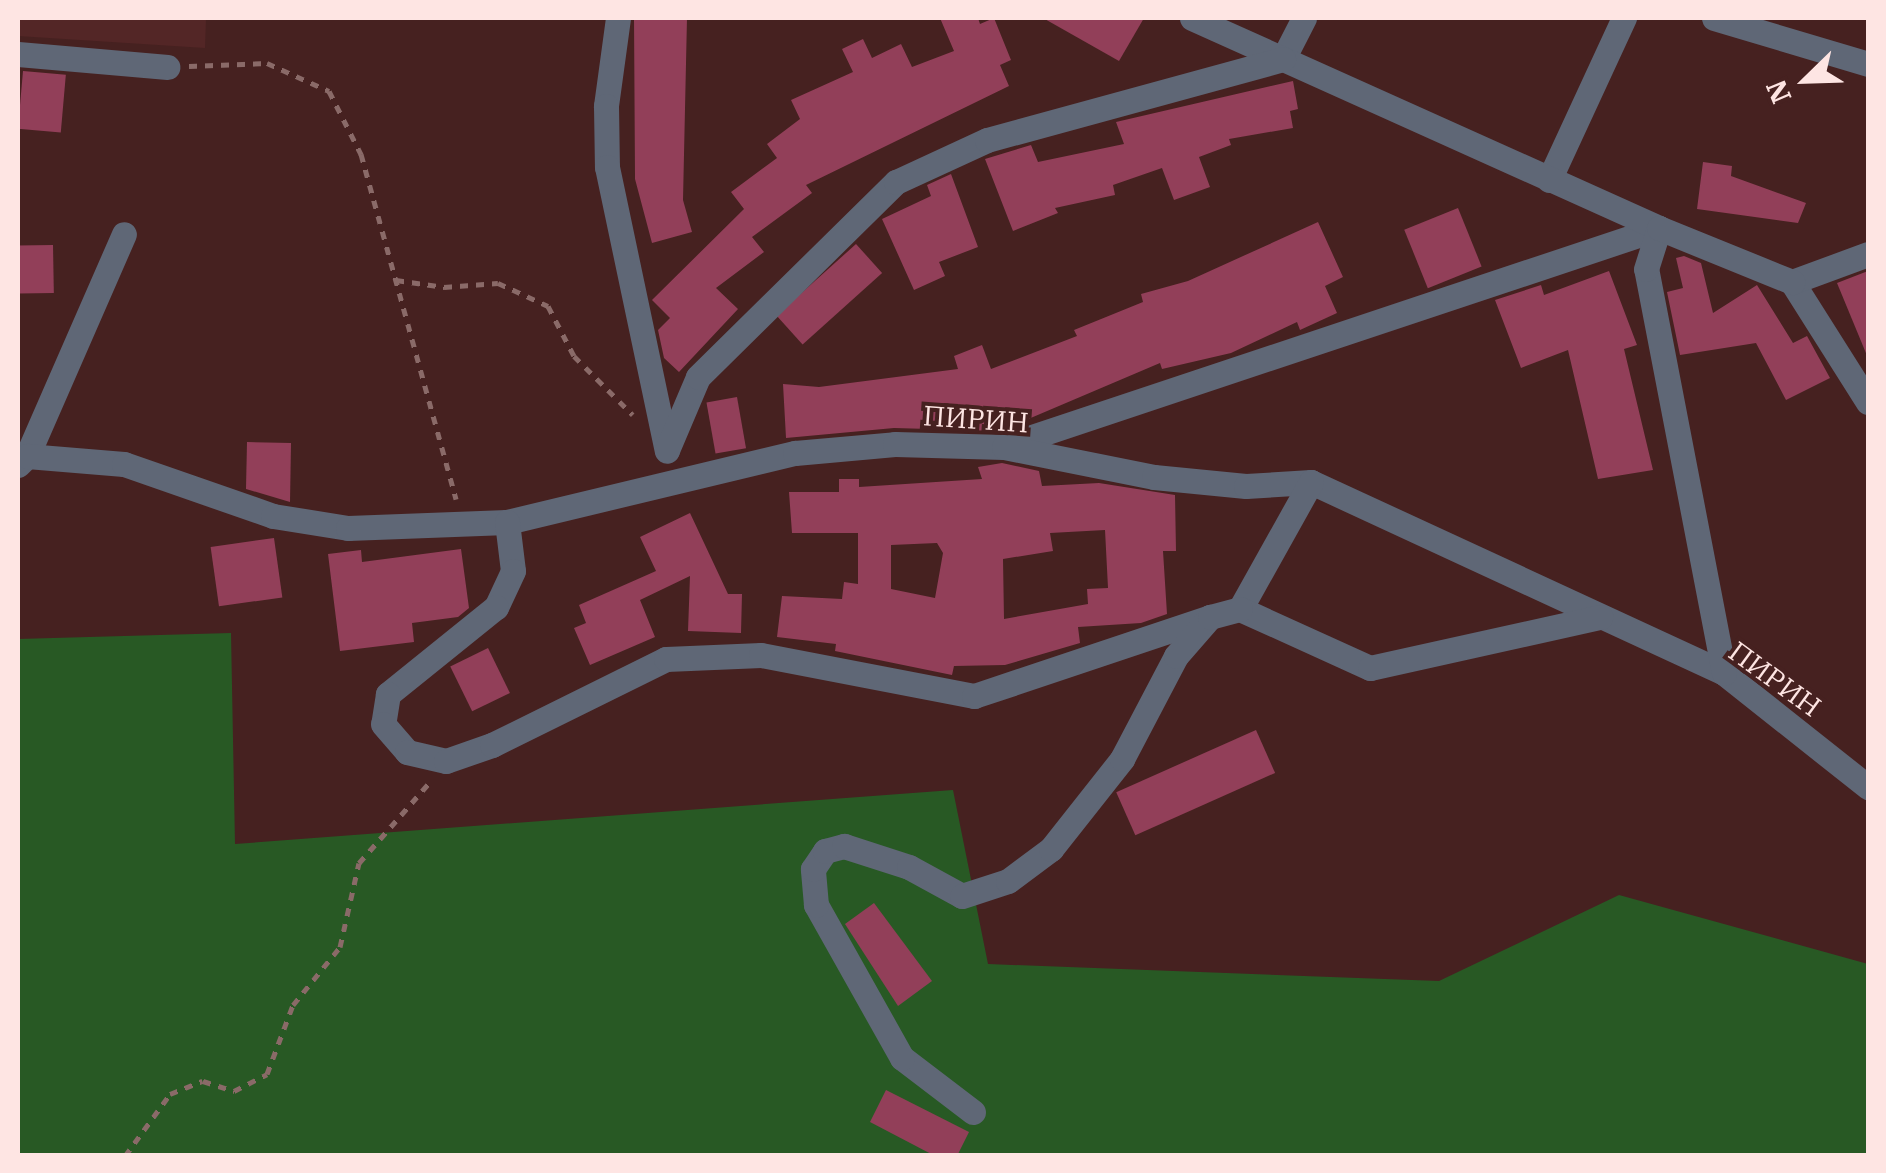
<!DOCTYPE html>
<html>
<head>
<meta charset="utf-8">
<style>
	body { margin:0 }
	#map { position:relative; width:1886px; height:1173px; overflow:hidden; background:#462120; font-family:"IBM Plex Serif",serif }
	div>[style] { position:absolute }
	.built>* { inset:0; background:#532626 }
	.green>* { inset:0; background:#285924 }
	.building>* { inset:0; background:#923f59; transform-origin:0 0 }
	.path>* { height:5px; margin-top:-2.5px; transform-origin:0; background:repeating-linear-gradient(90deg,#8a6a68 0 8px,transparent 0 16px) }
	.minor>* { height:25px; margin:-12.5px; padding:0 12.5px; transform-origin:12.5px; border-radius:12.5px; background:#5f6776 }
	span { translate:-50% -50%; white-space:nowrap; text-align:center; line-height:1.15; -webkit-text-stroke:8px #462120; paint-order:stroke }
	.street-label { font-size:28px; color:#fee5e3 }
	.frame { position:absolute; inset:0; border:20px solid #fee5e3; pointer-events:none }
	.north { position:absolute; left:1756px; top:30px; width:100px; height:100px; -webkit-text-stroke:8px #462120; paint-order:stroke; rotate:247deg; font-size:28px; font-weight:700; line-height:40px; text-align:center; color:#fee5e3 }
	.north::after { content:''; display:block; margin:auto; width:35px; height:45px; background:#fee5e3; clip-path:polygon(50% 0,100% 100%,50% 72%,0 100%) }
</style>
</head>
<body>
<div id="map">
	<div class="built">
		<div style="clip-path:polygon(18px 18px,206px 18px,205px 48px,18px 36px)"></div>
	</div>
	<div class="green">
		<div style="clip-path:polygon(231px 633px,235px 844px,953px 790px,988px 964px,1439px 981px,1619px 895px,1868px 964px,1868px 1155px,18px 1156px,18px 639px)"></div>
	</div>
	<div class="building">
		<div style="clip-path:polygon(634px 18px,687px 18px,683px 200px,692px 232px,652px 243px,635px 179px)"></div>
		<div style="clip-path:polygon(940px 18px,978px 18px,980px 24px,994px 18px,1011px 60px,1000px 65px,1009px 86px,806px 185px,812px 193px,752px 237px,764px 252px,716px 288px,738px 309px,679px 372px,664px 358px,658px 330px,670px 318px,652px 300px,744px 209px,731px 192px,777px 158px,767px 144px,800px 119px,791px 100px,853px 72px,842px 49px,863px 39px,872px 58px,901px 44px,912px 67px,954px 51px)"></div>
		<div style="clip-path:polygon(1043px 18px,1144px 18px,1119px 61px)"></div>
		<div style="left:23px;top:71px;width:43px;height:58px;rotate:5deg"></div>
		<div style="clip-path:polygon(1293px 81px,1298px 109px,1290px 111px,1293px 128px,1229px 139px,1231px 145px,1199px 157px,1210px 187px,1174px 200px,1162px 168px,1113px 185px,1115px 195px,1055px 208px,1058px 213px,1013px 231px,985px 159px,1031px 145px,1038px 162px,1124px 144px,1116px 122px)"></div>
		<div style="clip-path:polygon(1703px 162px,1732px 166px,1731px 176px,1806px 203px,1798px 223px,1697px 209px)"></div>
		<div style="clip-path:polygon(951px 174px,978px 247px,939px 262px,945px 276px,914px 290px,882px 219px,931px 196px,927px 185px)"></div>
		<div style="left:1458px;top:208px;width:63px;height:58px;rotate:68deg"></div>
		<div style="clip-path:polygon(1318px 222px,1343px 277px,1325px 286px,1337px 313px,1300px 330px,1297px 322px,1231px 353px,1162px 369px,1160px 363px,1000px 431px,894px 428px,786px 438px,783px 384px,819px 387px,958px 369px,954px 356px,982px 345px,991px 369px,1077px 336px,1074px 330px,1143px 302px,1141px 294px,1188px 281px)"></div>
		<div style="left:856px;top:244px;width:39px;height:107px;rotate:48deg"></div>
		<div style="left:53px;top:245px;width:48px;height:35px;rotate:89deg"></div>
		<div style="clip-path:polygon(1684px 256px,1701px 263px,1713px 313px,1757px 285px,1793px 343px,1807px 336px,1830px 378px,1786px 400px,1756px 343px,1680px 355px,1667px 292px,1683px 288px,1676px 258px)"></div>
		<div style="clip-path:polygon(1609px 271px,1637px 345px,1624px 349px,1653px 470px,1598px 479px,1568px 350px,1521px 368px,1495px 300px,1541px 285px,1544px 295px)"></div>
		<div style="clip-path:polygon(1868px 271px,1868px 358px,1837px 283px)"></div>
		<div style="left:737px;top:397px;width:52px;height:31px;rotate:80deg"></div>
		<div style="clip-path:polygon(247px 442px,291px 443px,290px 502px,246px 489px)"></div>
		<div style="clip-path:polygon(evenodd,1002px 463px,1039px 471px,1042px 486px,1099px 483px,1175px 495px,1176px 551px,1163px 551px,1167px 614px,1141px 623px,1078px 627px,1080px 643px,1005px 665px,954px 666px,952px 675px,835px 651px,836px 644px,777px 637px,782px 596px,842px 599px,844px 582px,858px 584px,858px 533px,792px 533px,789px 492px,839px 492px,839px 479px,859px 479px,859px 487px,982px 479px,978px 467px,1002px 463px,1105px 530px,1108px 588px,1087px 589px,1088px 604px,1004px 619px,1003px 559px,1053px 551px,1050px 533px,1105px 530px,1002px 463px,937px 543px,943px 553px,935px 598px,891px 589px,891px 545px,937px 543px)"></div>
		<div style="clip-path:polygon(690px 513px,728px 594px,742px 594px,741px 633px,688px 631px,690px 576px,640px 600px,655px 637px,590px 665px,574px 628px,586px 623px,579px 605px,656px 571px,640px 537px)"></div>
		<div style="left:274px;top:538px;width:60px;height:64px;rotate:82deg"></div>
		<div style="clip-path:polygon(461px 549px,469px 608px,458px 617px,412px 623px,414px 642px,340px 651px,328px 554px,361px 550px,362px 562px)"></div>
		<div style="left:488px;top:648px;width:50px;height:42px;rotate:64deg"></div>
		<div style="left:1256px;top:730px;width:47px;height:153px;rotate:66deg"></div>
		<div style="clip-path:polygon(874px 903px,932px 981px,898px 1006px,845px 924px)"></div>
		<div style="clip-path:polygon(886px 1090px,969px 1132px,957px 1156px,935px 1156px,870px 1122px)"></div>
	</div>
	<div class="path">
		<div style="left:189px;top:66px;width:78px;rotate:-2.2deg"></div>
		<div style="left:267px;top:63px;width:68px;rotate:24.3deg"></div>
		<div style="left:329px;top:91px;width:71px;rotate:63.1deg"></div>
		<div style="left:361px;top:154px;width:358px;rotate:74.6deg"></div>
		<div style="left:396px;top:280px;width:49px;rotate:8.3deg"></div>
		<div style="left:444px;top:287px;width:54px;rotate:-4.2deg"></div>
		<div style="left:498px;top:283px;width:55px;rotate:24.7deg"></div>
		<div style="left:548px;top:306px;width:56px;rotate:62.5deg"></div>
		<div style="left:574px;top:356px;width:83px;rotate:45deg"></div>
		<div style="left:125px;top:1156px;width:77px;rotate:-54deg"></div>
		<div style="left:170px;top:1094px;width:35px;rotate:-22deg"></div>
		<div style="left:203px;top:1081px;width:33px;rotate:18deg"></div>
		<div style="left:234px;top:1091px;width:37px;rotate:-27deg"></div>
		<div style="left:267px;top:1074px;width:74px;rotate:-69.4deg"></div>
		<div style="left:293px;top:1005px;width:75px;rotate:-51deg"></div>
		<div style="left:340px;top:947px;width:86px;rotate:-77.3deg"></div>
		<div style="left:359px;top:863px;width:106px;rotate:-48.8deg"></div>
	</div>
	<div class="minor">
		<div style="left:618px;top:18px;width:89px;rotate:97.8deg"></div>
		<div style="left:606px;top:106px;width:61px;rotate:89.1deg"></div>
		<div style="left:607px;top:167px;width:290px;rotate:78.1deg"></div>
		<div style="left:1714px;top:18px;width:161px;rotate:16.6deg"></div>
		<div style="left:18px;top:54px;width:150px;rotate:5deg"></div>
		<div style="left:1283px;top:59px;width:46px;rotate:-62.9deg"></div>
		<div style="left:1549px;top:180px;width:179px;rotate:-65.2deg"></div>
		<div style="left:1792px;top:282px;width:142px;rotate:57.7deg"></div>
		<div style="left:1792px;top:282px;width:81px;rotate:-20.2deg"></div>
		<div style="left:1008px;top:445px;width:686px;rotate:-18.43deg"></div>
		<div style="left:1659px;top:228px;width:512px;rotate:-155.79deg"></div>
		<div style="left:667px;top:450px;width:79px;rotate:-67deg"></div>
		<div style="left:698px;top:377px;width:278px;rotate:-44.6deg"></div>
		<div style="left:896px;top:182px;width:100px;rotate:-24.8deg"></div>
		<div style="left:987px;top:140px;width:307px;rotate:-15.3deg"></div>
		<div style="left:27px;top:456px;width:242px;rotate:-66.4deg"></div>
		<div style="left:18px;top:465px;width:13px;rotate:-45deg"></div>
		<div style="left:27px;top:456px;width:97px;rotate:4.7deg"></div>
		<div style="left:124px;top:464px;width:158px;rotate:19.2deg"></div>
		<div style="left:273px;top:516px;width:76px;rotate:9.1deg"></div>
		<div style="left:348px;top:528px;width:159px;rotate:-2.2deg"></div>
		<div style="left:507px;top:522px;width:296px;rotate:-13.5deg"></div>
		<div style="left:795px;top:453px;width:100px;rotate:-5.1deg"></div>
		<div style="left:895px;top:444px;width:109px;rotate:1.6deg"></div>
		<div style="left:1004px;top:447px;width:153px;rotate:11.3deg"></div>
		<div style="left:1154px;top:477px;width:92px;rotate:5.6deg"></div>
		<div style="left:1246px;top:486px;width:65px;rotate:-3.5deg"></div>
		<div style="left:1311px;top:482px;width:455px;rotate:24.8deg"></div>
		<div style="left:1724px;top:673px;width:184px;rotate:38.4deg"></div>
		<div style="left:1311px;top:482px;width:145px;rotate:119.2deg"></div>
		<div style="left:1240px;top:609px;width:143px;rotate:24.4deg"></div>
		<div style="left:1370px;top:668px;width:236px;rotate:-12.5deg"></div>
		<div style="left:507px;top:522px;width:49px;rotate:83deg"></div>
		<div style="left:513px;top:571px;width:40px;rotate:115deg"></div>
		<div style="left:496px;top:607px;width:139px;rotate:141.1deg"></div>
		<div style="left:388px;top:694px;width:30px;rotate:99deg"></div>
		<div style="left:383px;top:724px;width:37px;rotate:49deg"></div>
		<div style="left:407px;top:752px;width:40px;rotate:13deg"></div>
		<div style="left:446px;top:761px;width:49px;rotate:-19.2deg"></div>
		<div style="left:492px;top:745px;width:194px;rotate:-26.3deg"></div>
		<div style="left:666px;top:659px;width:95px;rotate:-2.4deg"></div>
		<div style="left:761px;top:655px;width:217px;rotate:10.9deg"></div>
		<div style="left:974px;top:696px;width:249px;rotate:-18.5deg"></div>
		<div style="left:1724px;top:673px;width:411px;rotate:-100.9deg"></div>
		<div style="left:1646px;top:269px;width:43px;rotate:-72.4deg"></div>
		<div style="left:1659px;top:228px;width:144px;rotate:22.1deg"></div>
		<div style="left:973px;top:1112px;width:89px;rotate:-142.7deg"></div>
		<div style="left:902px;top:1058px;width:176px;rotate:-119.3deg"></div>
		<div style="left:816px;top:905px;width:36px;rotate:-95deg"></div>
		<div style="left:813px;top:869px;width:22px;rotate:-56deg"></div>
		<div style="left:825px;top:851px;width:20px;rotate:-15deg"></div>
		<div style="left:844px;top:846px;width:68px;rotate:17.9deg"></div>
		<div style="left:909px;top:867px;width:60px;rotate:28.7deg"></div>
		<div style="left:962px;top:896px;width:48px;rotate:-18.1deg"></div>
		<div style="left:1008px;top:881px;width:54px;rotate:-36.7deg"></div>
		<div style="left:1051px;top:849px;width:115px;rotate:-51.7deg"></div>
		<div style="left:1122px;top:759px;width:116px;rotate:-62.3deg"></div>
		<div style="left:1176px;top:656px;width:52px;rotate:-48.9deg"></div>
		<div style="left:1210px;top:617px;width:31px;rotate:-15deg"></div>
	</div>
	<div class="street-label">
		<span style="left:976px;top:419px;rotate:4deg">ПИРИН</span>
		<span style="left:1775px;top:679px;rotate:36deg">ПИРИН</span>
	</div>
	<div class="frame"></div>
	<div class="north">N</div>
</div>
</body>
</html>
